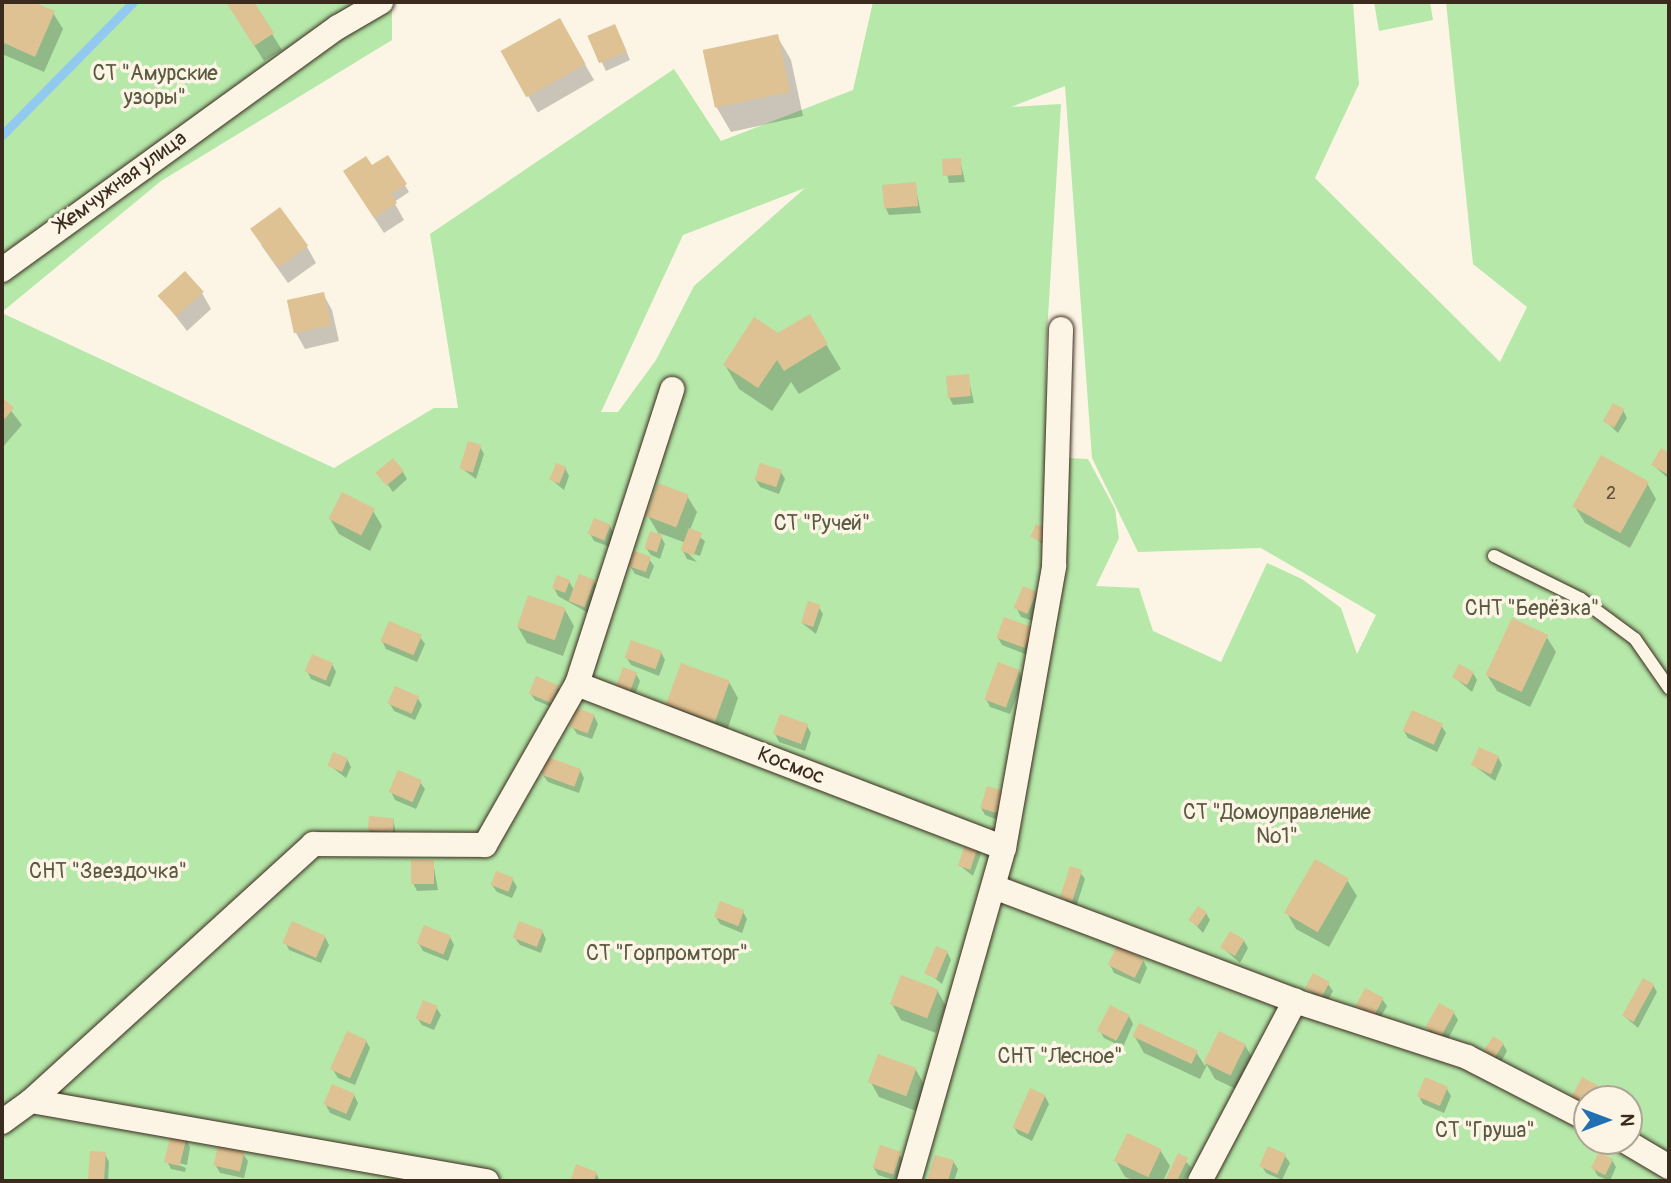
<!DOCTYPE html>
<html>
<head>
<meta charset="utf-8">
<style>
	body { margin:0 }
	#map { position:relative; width:1671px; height:1183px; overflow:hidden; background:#fcf5e5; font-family:Pangolin,sans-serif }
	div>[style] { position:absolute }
	.green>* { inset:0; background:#b5e8a9 }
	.shadow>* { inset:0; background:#0003; transform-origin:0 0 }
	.stream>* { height:9px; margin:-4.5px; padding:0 4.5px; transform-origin:4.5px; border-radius:4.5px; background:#91c9f0 }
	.building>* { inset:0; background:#dec293; transform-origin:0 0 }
	.roads { filter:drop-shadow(0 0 2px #3b2a1e) drop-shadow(0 0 2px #3b2a1e) }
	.service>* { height:12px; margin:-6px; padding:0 6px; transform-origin:6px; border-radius:6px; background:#fcf5e5 }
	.minor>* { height:24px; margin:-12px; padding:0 12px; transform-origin:12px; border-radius:12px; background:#fcf5e5 }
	span { translate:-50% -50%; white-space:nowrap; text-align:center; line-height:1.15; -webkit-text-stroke:7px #fcf5e5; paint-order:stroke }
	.number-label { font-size:18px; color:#64503b }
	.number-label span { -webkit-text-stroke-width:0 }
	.park-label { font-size:21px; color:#5a5a41 }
	.street-label { font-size:21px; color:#3b2a1e }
	.frame { position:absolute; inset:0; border:4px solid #3b2a1e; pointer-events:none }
	.north { position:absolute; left:1573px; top:1085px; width:70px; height:70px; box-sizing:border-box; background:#fcf5e5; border:2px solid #afa495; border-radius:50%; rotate:90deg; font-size:19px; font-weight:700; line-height:28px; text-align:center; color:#3b2a1e }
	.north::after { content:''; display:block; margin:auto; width:24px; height:32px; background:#1f6fb2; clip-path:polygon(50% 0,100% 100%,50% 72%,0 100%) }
</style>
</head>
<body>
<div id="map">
	<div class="green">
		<div style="clip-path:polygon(2px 2px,392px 2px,392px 40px,161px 181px,2px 312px)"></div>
		<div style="clip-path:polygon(evenodd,873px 2px,1353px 2px,1359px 84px,1315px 178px,1500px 362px,1527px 307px,1473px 264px,1446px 2px,1669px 2px,1669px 1181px,2px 1181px,2px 313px,334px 468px,434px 408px,458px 408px,430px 234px,674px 69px,721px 141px,853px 90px,873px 2px,1065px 86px,1092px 458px,1138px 552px,1261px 548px,1376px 615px,1357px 654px,1341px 608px,1302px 579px,1267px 563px,1221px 662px,1153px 631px,1139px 588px,1096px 586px,1119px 538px,1115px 509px,1088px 459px,1047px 457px,1046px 350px,1061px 104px,1011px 107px,1065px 86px,873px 2px,805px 188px,694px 286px,656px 360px,618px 412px,601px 412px,683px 235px,805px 188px,873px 2px,1587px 1099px,1629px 1099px,1629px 1141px,1587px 1141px,1587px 1099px)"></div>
		<div style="clip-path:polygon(1374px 2px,1430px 2px,1433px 20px,1379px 31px)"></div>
	</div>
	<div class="shadow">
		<div style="clip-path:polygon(2px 2px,28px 2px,53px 13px,63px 29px,44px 72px,2px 54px)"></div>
		<div style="clip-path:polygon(227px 2px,252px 2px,282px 50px,264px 61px)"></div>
		<div style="left:560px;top:21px;width:68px;height:65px;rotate:60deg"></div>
		<div style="clip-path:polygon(619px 34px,630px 60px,606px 71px,590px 38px)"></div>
		<div style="clip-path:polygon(777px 36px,791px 60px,803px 116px,731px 132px,717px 108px,705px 52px)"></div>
		<div style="clip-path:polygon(388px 157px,409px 192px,394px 202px,404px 220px,384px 233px,354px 187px,376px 174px)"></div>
		<div style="clip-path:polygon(960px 160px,965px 182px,949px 183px,944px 161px)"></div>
		<div style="clip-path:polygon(915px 184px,921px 213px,889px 215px,885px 207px)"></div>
		<div style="clip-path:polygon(261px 245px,307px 247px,316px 263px,288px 283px)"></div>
		<div style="clip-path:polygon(202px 293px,211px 309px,187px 331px,160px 296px)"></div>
		<div style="clip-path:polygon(323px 294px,332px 310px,339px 341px,305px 349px,296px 333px)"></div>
		<div style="clip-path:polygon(809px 316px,841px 369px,799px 394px,791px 382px,772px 411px,739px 389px,725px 365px)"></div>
		<div style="clip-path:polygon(968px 376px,974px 403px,953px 405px,949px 397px)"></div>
		<div style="clip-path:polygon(2px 399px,22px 425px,2px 448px)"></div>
		<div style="clip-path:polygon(1623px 410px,1627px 418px,1618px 433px,1605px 421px)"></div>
		<div style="clip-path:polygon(480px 447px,484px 454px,476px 479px,460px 467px)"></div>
		<div style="clip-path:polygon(1661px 450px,1669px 455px,1669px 479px,1653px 465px)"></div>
		<div style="clip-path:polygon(565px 468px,569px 476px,564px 490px,552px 480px)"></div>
		<div style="clip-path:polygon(403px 472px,407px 479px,393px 492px,379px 473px)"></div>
		<div style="clip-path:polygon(781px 472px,785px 479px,779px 494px,760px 487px,756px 480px)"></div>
		<div style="clip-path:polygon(1647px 483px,1656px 499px,1630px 548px,1585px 523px,1575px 507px)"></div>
		<div style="clip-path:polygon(687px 496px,697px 512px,690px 530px,705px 541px,700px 556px,686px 551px,697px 562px,687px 559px,683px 551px,686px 543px,659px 533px,665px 544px,660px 559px,651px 555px,646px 548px,660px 536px,648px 516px)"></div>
		<div style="clip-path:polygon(373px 511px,382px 526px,370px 551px,339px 534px,330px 519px)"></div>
		<div style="clip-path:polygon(610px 526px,614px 534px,610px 547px,594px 541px,590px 534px)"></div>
		<div style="clip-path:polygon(1037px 527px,1046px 547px,1033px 536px)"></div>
		<div style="clip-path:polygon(649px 559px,654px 566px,649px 579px,635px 574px,630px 566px)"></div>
		<div style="clip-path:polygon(569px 581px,575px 592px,594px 582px,598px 589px,590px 614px,558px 596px,554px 588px)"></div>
		<div style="clip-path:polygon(1036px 593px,1041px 601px,1033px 621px,1021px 617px,1017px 609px)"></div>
		<div style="clip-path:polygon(818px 606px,823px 614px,816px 634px,802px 623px)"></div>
		<div style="clip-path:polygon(565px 610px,574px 626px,563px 656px,527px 643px,518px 627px)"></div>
		<div style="clip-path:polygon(1031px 628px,1028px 655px,1002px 645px,998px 638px)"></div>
		<div style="clip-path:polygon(1546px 636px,1556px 652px,1530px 707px,1497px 691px,1487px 675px)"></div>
		<div style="clip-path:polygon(420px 637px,425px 644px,417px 662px,386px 649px,382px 641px)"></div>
		<div style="clip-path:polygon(661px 652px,665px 660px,659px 676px,631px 665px,626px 657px)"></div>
		<div style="clip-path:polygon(332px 664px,336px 672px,330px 687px,311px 679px,307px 671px)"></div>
		<div style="clip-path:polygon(1019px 671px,1023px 679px,1010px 714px,990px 707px,986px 699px)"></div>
		<div style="clip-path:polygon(1473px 673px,1477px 680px,1472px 692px,1455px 678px)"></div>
		<div style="clip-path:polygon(636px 674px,640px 681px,633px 701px,617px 689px)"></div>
		<div style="clip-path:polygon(729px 682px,738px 698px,725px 737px,677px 720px,668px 704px)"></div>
		<div style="clip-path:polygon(558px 687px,563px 694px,556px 709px,535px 700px,530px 693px)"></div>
		<div style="clip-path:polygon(417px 697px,422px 705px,415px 720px,394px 711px,390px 704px)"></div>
		<div style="clip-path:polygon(594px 716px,598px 724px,592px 739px,577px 734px,572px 726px)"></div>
		<div style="clip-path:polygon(1441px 725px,1446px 733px,1437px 752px,1408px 738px,1404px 731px)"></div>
		<div style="clip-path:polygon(807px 726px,811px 733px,805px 751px,779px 742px,775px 734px)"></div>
		<div style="clip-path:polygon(1498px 757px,1502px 765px,1495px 781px,1473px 765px)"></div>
		<div style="clip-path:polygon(347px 759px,351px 767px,346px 778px,329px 765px)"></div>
		<div style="clip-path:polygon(580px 770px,584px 778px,579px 793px,548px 782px,543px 775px)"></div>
		<div style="clip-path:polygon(420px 782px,425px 789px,416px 809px,395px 800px,391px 792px)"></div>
		<div style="clip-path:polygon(1001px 793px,998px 820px,985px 815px,981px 808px)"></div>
		<div style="clip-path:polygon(393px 819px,397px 838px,374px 837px,369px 830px)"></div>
		<div style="clip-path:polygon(977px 847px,981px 854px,973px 876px,959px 865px)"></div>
		<div style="clip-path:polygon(433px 862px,438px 890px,417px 891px,413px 883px)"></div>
		<div style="clip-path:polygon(1080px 872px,1085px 879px,1076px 907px,1062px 897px)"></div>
		<div style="clip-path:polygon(513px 880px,517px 887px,512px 898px,497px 892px,492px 885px)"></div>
		<div style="clip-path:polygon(1347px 880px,1357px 896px,1329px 947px,1296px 929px,1287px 913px)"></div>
		<div style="clip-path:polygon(743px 912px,747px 919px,742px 933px,720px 924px,716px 917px)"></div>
		<div style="clip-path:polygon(1206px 913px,1210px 920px,1203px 933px,1192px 921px)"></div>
		<div style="clip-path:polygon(542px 931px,546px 939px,541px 953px,520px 945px,515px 938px)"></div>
		<div style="clip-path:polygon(325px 937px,329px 945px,321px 963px,289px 950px,285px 942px)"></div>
		<div style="clip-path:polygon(450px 937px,454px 945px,448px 961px,423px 951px,419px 944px)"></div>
		<div style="clip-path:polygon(1244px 941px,1248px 948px,1240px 963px,1223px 948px)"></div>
		<div style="clip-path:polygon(947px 952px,951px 960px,942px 984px,928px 973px)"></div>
		<div style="clip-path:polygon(1143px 960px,1147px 968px,1140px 984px,1114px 973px,1110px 965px)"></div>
		<div style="clip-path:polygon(1328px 984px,1333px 991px,1326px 1004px,1307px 988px)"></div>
		<div style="clip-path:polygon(1653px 985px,1657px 992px,1638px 1028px,1624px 1016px)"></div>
		<div style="clip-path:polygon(937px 990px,946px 1006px,936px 1033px,901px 1020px,892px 1004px)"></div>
		<div style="clip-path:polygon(1382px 999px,1387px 1006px,1378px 1022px,1357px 1005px)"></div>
		<div style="clip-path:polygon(436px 1007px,441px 1015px,434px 1030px,422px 1025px,417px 1018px)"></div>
		<div style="clip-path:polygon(1454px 1013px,1458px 1020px,1446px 1043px,1432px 1035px,1428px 1028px)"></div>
		<div style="clip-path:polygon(1129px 1016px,1133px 1024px,1123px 1047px,1104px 1038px,1100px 1031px)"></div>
		<div style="clip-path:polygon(1219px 1033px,1245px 1045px,1254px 1061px,1240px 1091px,1215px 1079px,1207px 1065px,1200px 1079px,1144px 1053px,1135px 1037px,1196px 1052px,1205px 1066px)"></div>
		<div style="clip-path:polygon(366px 1041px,370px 1048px,355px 1085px,338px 1078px,333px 1070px)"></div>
		<div style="clip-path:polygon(1503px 1044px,1507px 1051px,1500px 1064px,1487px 1051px)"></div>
		<div style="clip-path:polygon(916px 1070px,925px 1086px,916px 1111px,879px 1097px,870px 1081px)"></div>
		<div style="clip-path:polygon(1598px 1088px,1602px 1095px,1587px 1099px,1587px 1109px,1573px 1096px)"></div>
		<div style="clip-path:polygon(1447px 1089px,1451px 1096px,1444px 1113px,1423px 1104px,1419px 1096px)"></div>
		<div style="clip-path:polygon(354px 1095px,358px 1103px,350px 1121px,330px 1113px,326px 1105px)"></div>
		<div style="clip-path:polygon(1045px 1096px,1049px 1104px,1032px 1141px,1018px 1134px,1014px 1127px)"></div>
		<div style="clip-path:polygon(186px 1139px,190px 1147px,187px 1165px,170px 1161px,186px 1168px,185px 1172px,171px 1169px,167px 1161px)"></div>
		<div style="clip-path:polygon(1160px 1150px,1170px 1166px,1163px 1181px,1135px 1181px,1125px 1177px,1116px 1161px)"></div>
		<div style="clip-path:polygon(105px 1154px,109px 1162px,108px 1181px,89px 1181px)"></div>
		<div style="clip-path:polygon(243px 1154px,248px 1161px,244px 1178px,220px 1173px,216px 1166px)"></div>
		<div style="clip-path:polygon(899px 1154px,904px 1161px,897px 1181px,878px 1175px,874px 1168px)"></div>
		<div style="clip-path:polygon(1179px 1155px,1191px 1167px,1184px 1181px,1167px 1181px)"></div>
		<div style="clip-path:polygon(1285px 1156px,1290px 1163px,1282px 1180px,1266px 1173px,1261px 1165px)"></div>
		<div style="clip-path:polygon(936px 1157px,953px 1161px,958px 1169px,954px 1181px,929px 1181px)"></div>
		<div style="clip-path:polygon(1612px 1160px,1616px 1167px,1610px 1181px,1598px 1176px,1593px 1168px)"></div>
		<div style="clip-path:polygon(596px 1173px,600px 1181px,573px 1178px)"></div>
	</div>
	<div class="stream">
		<div style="left:2px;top:135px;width:187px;rotate:-45.4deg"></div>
	</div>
	<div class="building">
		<div style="clip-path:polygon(2px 2px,33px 2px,55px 11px,35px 57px,2px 42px)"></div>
		<div style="clip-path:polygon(226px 2px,254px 2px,274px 33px,254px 46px)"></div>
		<div style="left:560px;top:18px;width:53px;height:68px;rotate:61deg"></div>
		<div style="left:615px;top:24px;width:30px;height:30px;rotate:67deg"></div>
		<div style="left:778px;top:34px;width:59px;height:77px;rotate:78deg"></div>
		<div style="clip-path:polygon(388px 155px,407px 184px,391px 194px,397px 203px,374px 218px,343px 171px,366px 156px,372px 165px)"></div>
		<div style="left:961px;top:158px;width:17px;height:19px;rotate:87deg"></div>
		<div style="left:916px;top:182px;width:24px;height:34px;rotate:85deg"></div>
		<div style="left:280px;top:207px;width:48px;height:37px;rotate:54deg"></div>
		<div style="left:185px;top:271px;width:28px;height:37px;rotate:48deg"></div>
		<div style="left:324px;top:292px;width:34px;height:38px;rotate:78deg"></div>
		<div style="clip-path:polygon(810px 314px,828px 344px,784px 371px,777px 360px,758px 388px,723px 365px,754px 317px,778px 333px)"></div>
		<div style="left:969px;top:374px;width:22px;height:23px;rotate:85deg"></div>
		<div style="clip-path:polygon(2px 397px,14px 408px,2px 422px)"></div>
		<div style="left:1613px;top:403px;width:13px;height:21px;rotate:29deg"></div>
		<div style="left:468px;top:441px;width:14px;height:29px;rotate:17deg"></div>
		<div style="clip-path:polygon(1661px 448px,1669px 453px,1669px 475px,1651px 465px)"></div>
		<div style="left:1601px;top:455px;width:55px;height:59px;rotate:29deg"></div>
		<div style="left:393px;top:458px;width:17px;height:23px;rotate:50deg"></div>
		<div style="left:556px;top:463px;width:11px;height:18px;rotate:22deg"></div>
		<div style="left:760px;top:463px;width:23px;height:18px;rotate:18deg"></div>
		<div style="left:658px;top:483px;width:33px;height:35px;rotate:21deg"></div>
		<div style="left:342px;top:492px;width:37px;height:30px;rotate:27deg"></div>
		<div style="left:594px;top:518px;width:18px;height:17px;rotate:22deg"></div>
		<div style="left:1036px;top:524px;width:12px;height:14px;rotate:24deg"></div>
		<div style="left:689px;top:528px;width:14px;height:24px;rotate:21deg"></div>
		<div style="left:650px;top:531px;width:13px;height:18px;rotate:18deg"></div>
		<div style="left:634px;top:551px;width:18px;height:16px;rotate:19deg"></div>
		<div style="left:579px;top:574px;width:17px;height:29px;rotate:21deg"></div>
		<div style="left:557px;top:575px;width:14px;height:14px;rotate:21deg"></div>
		<div style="left:1023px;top:586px;width:15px;height:24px;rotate:23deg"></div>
		<div style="left:528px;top:595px;width:40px;height:34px;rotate:19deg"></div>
		<div style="left:808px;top:601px;width:13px;height:23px;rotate:18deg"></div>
		<div style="left:1004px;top:617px;width:30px;height:22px;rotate:20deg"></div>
		<div style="left:1512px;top:618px;width:40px;height:63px;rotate:25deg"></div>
		<div style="left:389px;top:621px;width:36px;height:22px;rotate:23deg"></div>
		<div style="left:631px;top:640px;width:33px;height:19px;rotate:20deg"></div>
		<div style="left:312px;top:654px;width:23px;height:19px;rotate:23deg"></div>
		<div style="left:998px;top:662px;width:23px;height:40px;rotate:20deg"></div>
		<div style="left:681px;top:663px;width:52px;height:44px;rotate:20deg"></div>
		<div style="left:1459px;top:664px;width:17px;height:15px;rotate:28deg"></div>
		<div style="left:623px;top:667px;width:15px;height:23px;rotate:20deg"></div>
		<div style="left:536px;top:676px;width:25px;height:19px;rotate:23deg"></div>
		<div style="left:395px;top:686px;width:26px;height:19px;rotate:23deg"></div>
		<div style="left:577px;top:708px;width:19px;height:20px;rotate:21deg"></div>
		<div style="left:1412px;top:710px;width:34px;height:23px;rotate:24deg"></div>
		<div style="left:780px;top:714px;width:30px;height:21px;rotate:20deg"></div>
		<div style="left:1479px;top:747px;width:22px;height:20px;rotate:24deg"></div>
		<div style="left:333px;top:752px;width:16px;height:15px;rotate:22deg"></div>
		<div style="left:548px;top:757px;width:35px;height:19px;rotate:20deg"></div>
		<div style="left:398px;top:770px;width:26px;height:24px;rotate:23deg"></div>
		<div style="left:987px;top:786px;width:17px;height:23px;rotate:17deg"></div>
		<div style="left:369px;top:816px;width:25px;height:14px;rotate:5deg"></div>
		<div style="left:966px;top:841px;width:13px;height:26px;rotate:18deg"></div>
		<div style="left:1315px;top:859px;width:39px;height:62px;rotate:30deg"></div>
		<div style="left:411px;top:860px;width:23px;height:24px"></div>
		<div style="left:1070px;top:866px;width:13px;height:33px;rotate:18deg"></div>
		<div style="left:496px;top:871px;width:19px;height:15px;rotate:21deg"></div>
		<div style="left:720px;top:901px;width:26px;height:17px;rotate:21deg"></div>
		<div style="left:1198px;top:906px;width:11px;height:17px;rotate:34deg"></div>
		<div style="left:292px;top:921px;width:37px;height:24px;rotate:24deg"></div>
		<div style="left:519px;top:921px;width:26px;height:18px;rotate:21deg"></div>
		<div style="left:424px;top:925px;width:29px;height:20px;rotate:22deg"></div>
		<div style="left:1230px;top:931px;width:17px;height:19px;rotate:31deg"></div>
		<div style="left:936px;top:946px;width:13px;height:30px;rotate:23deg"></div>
		<div style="left:1117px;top:946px;width:30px;height:21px;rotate:26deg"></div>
		<div style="left:1313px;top:973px;width:19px;height:17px;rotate:28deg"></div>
		<div style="left:901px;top:975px;width:40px;height:31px;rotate:21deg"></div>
		<div style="left:1643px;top:978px;width:13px;height:43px;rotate:29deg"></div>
		<div style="left:1365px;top:988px;width:21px;height:20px;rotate:28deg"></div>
		<div style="left:423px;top:1000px;width:16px;height:20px;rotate:22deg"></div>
		<div style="left:1439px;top:1003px;width:18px;height:28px;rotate:29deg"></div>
		<div style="left:1110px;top:1005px;width:22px;height:29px;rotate:27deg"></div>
		<div style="left:1139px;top:1023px;width:65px;height:15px;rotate:25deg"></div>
		<div style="left:347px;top:1031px;width:22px;height:42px;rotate:24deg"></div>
		<div style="left:1219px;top:1031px;width:30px;height:35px;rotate:26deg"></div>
		<div style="left:1493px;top:1036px;width:13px;height:17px;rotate:32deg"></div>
		<div style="left:878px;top:1054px;width:41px;height:30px;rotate:20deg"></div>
		<div style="left:1425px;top:1077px;width:25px;height:21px;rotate:23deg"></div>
		<div style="left:1582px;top:1077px;width:19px;height:22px;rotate:28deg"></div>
		<div style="left:332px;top:1084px;width:25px;height:22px;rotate:23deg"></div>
		<div style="left:1030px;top:1088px;width:17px;height:43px;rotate:24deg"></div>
		<div style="left:1127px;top:1133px;width:38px;height:31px;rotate:25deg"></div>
		<div style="left:171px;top:1134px;width:16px;height:29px;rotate:14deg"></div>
		<div style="left:880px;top:1145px;width:22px;height:24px;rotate:18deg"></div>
		<div style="left:218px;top:1146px;width:27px;height:20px;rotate:13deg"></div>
		<div style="left:1268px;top:1146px;width:20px;height:22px;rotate:24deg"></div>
		<div style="left:90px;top:1151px;width:16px;height:30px;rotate:4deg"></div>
		<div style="left:1599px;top:1152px;width:16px;height:18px;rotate:27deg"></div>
		<div style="clip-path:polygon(1178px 1153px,1188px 1158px,1177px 1181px,1165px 1181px)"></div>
		<div style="clip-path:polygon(935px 1155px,954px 1160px,948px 1181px,927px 1181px)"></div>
		<div style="clip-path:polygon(576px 1164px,597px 1172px,594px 1181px,571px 1179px)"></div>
	</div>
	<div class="roads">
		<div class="service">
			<div style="left:1494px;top:556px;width:97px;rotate:26.3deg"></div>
			<div style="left:1581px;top:599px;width:67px;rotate:36.5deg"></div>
			<div style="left:1635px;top:639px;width:60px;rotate:55.2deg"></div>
		</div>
		<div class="minor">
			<div style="left:2px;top:270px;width:415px;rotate:-35.9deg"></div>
			<div style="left:338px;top:27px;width:50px;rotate:-30.2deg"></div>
			<div style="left:577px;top:684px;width:457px;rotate:21deg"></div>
			<div style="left:994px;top:887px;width:322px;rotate:20.7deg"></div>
			<div style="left:1295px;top:1001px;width:181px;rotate:18deg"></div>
			<div style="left:1467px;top:1057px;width:135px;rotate:27.3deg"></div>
			<div style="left:31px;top:1101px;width:463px;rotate:10deg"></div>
			<div style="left:2px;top:1122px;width:36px;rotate:-36deg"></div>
			<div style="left:31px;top:1101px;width:382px;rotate:-42.3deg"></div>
			<div style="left:313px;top:844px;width:172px;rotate:0.3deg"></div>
			<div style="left:485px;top:845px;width:185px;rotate:-60.3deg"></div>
			<div style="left:577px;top:684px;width:310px;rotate:-72.1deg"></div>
			<div style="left:1625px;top:1141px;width:51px;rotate:30.6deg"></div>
			<div style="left:909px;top:1181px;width:346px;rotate:-74.1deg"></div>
			<div style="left:1004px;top:848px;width:286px;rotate:-79.9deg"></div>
			<div style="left:1054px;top:566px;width:237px;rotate:-88.3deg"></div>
			<div style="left:1200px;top:1181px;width:204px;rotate:-62.2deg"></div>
		</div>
	</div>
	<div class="number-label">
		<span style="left:1611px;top:494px">2</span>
	</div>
	<div class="park-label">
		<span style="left:155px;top:86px">СТ "Амурские<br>узоры"</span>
		<span style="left:822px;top:524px">СТ "Ручей"</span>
		<span style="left:1532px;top:609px">СНТ "Берёзка"</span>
		<span style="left:1277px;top:825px">СТ "Домоуправление<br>№1"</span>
		<span style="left:108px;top:872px">СНТ "Звездочка"</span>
		<span style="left:667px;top:954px">СТ "Горпромторг"</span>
		<span style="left:1060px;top:1057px">СНТ "Лесное"</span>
		<span style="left:1485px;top:1131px">СТ "Груша"</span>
	</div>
	<div class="street-label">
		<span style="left:121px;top:182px;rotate:-36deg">Жемчужная улица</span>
		<span style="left:791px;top:766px;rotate:21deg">Космос</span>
	</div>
	<div class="frame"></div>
	<div class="north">N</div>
</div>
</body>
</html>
